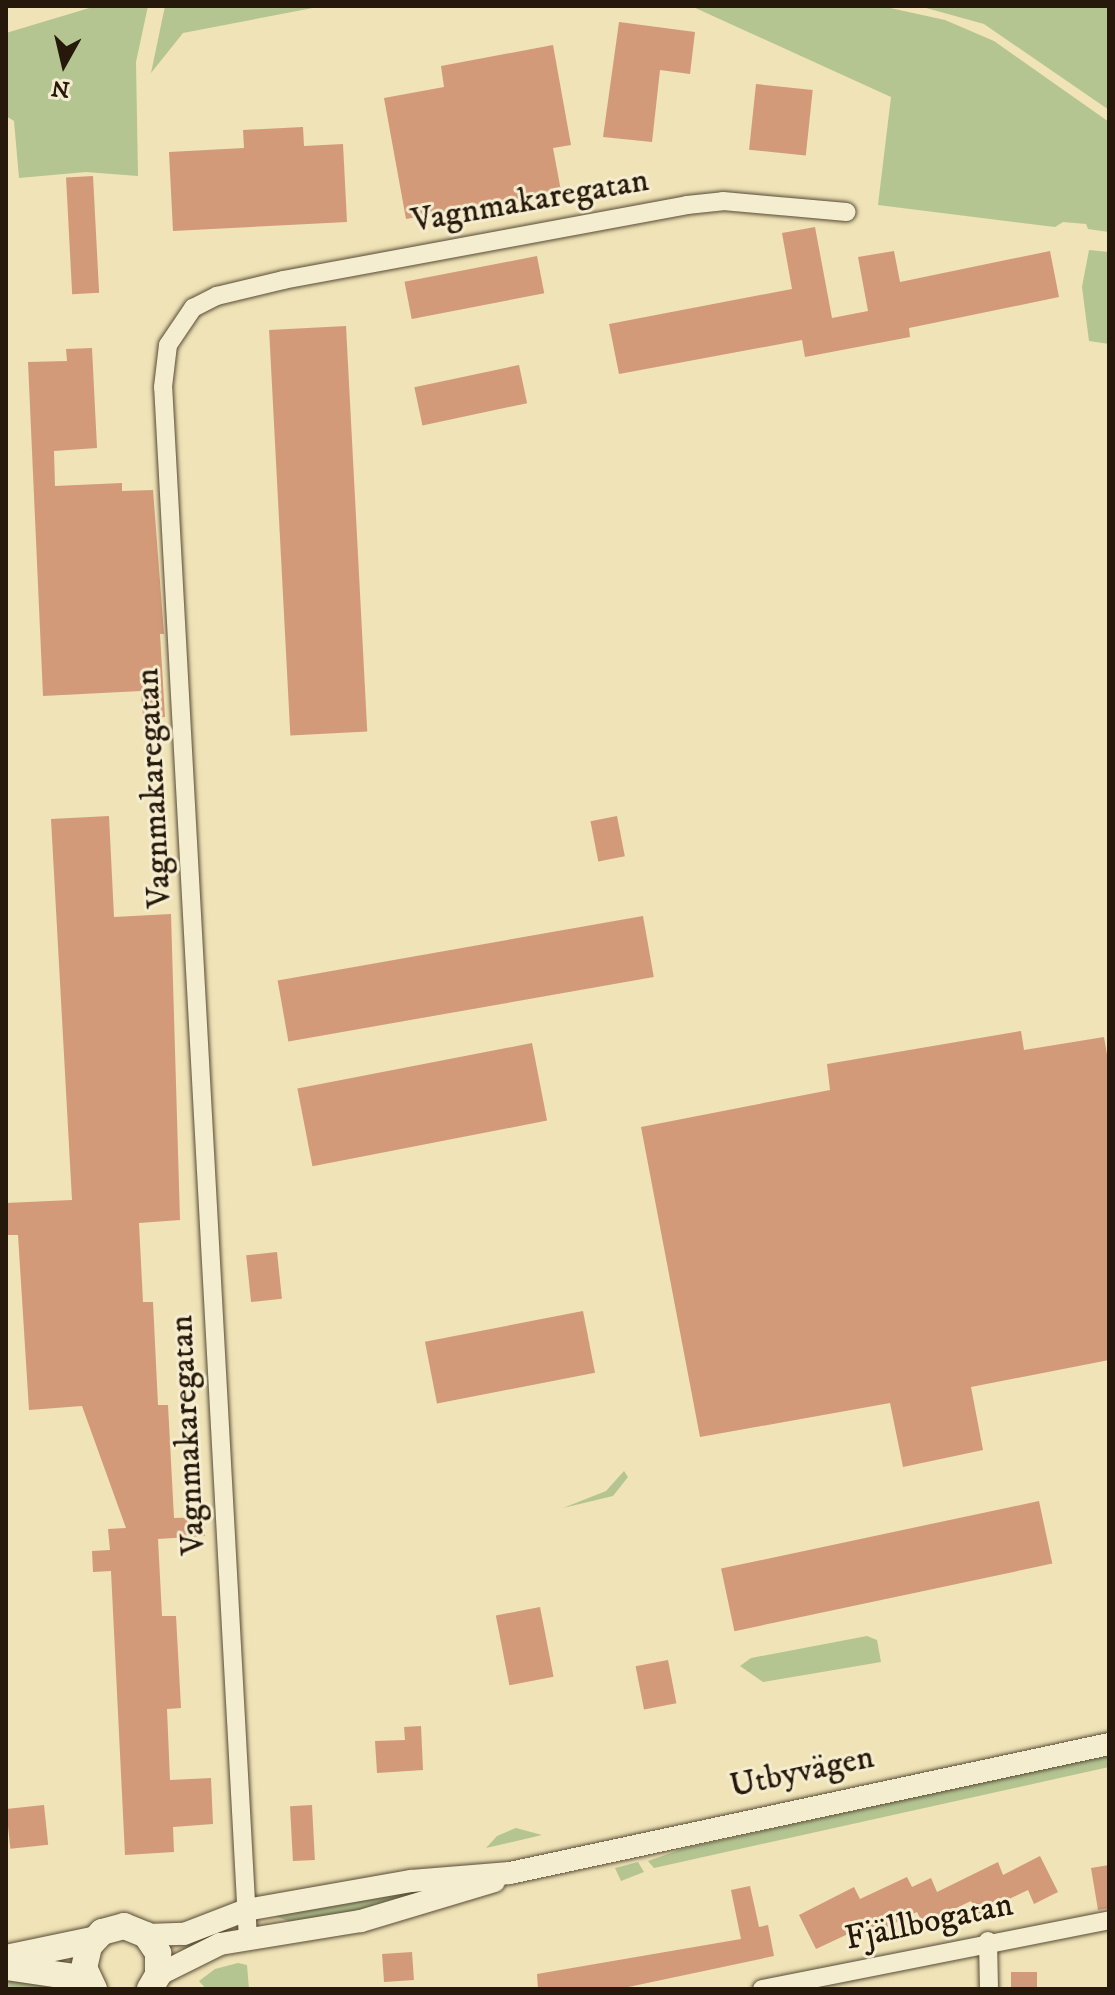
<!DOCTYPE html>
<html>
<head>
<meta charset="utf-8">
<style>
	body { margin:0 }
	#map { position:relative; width:1115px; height:1995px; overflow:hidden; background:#efe3b7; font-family:"IM FELL DW Pica",serif }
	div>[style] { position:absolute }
	.green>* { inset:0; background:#b4c592 }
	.building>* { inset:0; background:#d29a79; transform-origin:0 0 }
	.roads { filter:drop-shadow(0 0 2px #584b35) drop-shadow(0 0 2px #584b35) }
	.minor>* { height:18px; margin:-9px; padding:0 9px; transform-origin:9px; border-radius:9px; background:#f5edd0 }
	.tertiary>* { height:22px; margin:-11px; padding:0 11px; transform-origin:11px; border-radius:11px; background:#f5edd0 }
	.secondary>* { height:26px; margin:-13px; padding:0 13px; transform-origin:13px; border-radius:13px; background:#f5edd0 }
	span { translate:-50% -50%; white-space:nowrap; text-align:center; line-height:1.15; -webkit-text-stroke:6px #f5edd0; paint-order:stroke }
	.street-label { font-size:34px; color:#26180a }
	.frame { position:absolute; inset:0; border:8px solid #26180a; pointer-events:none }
	.north { position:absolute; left:24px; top:24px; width:80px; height:80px; -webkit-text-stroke:6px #f5edd0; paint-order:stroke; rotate:188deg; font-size:22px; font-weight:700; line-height:32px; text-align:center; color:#26180a }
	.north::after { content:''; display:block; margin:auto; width:28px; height:36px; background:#26180a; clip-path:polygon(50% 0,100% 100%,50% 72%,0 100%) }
</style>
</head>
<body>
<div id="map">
	<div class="green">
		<div style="clip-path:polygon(96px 6px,148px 6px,136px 62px,138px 176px,86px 172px,19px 178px,14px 121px,6px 116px,6px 33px)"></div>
		<div style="clip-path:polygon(165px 6px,323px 6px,183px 33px,151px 73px)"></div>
		<div style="clip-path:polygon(691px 6px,881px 6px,945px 20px,994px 41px,1109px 122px,1109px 232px,1088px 229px,1086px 224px,1063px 222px,1055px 227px,878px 205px,891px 97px)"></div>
		<div style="clip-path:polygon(919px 6px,1109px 6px,1109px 110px,984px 24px)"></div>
		<div style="clip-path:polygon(1089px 250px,1109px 252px,1109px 344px,1089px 341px,1082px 287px)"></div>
		<div style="clip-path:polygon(624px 1471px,628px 1477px,613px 1496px,563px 1508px,606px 1491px)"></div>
		<div style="clip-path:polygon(867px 1636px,877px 1640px,881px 1662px,763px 1682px,740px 1666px,751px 1658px)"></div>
		<div style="clip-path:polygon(1109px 1755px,1109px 1767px,654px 1868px,648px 1861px,685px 1848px)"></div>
		<div style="clip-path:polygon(516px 1828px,542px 1835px,486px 1848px,497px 1836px)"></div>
		<div style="clip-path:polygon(638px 1862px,644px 1872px,621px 1881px,615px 1868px)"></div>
		<div style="clip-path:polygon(446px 1885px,373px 1911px,291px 1922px,270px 1914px)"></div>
		<div style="clip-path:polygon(238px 1963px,247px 1965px,249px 1989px,206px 1989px,199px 1981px,215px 1969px)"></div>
		<div style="clip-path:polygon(40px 1978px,71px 1989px,6px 1989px,6px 1981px)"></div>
	</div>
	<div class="building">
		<div style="clip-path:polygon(619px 22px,695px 32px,690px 74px,660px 70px,652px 142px,603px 137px)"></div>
		<div style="clip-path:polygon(553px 45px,571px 145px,553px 148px,561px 191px,406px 219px,384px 98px,444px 87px,441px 66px)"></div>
		<div style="left:756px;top:84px;width:57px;height:66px;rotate:6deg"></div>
		<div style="clip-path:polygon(303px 127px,304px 146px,343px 144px,347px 222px,173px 231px,169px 152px,244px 148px,243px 130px)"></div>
		<div style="left:93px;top:176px;width:117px;height:27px;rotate:87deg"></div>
		<div style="clip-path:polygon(815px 227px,832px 318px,868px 311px,858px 257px,894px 251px,900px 282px,1050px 251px,1059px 297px,909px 328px,910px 337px,805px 357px,802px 340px,619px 374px,609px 324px,792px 289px,782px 233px)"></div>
		<div style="left:537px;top:256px;width:38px;height:135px;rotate:79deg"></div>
		<div style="left:346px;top:326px;width:406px;height:77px;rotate:87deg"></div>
		<div style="clip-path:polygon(92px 348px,97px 448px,54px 451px,55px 486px,122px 483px,122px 491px,153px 490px,164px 634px,160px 634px,165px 717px,143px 718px,141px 691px,43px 696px,28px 362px,67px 361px,66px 349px)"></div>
		<div style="left:519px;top:365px;width:39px;height:107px;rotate:78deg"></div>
		<div style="clip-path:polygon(109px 816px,114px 917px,171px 914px,180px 1220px,139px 1223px,143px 1302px,153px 1302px,158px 1405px,168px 1405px,174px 1518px,204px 1517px,205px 1536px,158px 1539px,162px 1616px,176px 1616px,181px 1708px,167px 1709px,170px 1780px,211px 1778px,213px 1824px,173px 1827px,174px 1852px,125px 1855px,111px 1571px,93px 1572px,92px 1551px,110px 1550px,108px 1529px,126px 1528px,82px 1406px,29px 1410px,18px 1235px,6px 1235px,6px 1203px,72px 1200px,51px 819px)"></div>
		<div style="left:617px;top:816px;width:41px;height:27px;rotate:79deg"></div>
		<div style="left:643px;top:916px;width:62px;height:371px;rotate:80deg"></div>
		<div style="clip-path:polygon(1021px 1031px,1024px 1050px,1104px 1037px,1109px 1066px,1109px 1360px,971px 1387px,983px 1450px,903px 1467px,890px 1403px,700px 1437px,641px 1127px,830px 1090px,827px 1064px)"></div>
		<div style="left:532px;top:1043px;width:79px;height:239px;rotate:79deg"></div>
		<div style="left:277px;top:1252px;width:47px;height:31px;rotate:84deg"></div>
		<div style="left:583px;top:1311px;width:63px;height:161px;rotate:79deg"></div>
		<div style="left:1039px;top:1501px;width:64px;height:325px;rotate:78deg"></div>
		<div style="left:540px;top:1607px;width:71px;height:45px;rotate:79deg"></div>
		<div style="left:668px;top:1660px;width:44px;height:33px;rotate:79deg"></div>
		<div style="clip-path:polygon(421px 1726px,423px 1770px,377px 1773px,375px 1741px,405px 1740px,404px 1727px)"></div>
		<div style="left:44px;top:1805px;width:40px;height:38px;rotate:84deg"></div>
		<div style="left:312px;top:1805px;width:55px;height:22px;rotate:87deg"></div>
		<div style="clip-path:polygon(1040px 1856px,1058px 1892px,1034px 1904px,1028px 1890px,978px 1914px,971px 1901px,923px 1924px,917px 1912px,867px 1937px,863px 1927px,816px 1949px,799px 1915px,854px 1887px,860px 1899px,907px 1877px,912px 1887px,931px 1878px,937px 1892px,998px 1862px,1003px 1875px)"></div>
		<div style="clip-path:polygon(1109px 1865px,1109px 1908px,1098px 1910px,1091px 1868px)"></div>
		<div style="clip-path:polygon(750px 1886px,759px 1927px,768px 1925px,774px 1956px,619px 1989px,538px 1989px,537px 1974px,741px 1939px,731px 1890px)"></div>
		<div style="left:412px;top:1952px;width:28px;height:30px;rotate:86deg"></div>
		<div style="left:1011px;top:1972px;width:26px;height:17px"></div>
	</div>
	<div class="roads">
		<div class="minor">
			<div style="left:248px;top:1939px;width:1554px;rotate:-93.13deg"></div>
			<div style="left:163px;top:387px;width:42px;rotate:-83.2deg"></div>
			<div style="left:168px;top:345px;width:45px;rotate:-56deg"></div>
			<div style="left:193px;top:308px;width:27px;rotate:-27deg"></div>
			<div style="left:217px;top:296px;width:68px;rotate:-13.6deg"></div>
			<div style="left:283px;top:280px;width:411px;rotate:-10.5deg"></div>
			<div style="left:687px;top:205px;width:36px;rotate:-6deg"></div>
			<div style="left:723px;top:201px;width:124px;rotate:5.1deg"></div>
			<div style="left:988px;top:1941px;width:48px;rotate:88.8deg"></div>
			<div style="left:762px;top:1989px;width:354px;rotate:-11.2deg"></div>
		</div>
		<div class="tertiary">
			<div style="left:146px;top:1935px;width:38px;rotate:-2deg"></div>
			<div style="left:184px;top:1934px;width:66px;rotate:-21.2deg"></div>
			<div style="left:246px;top:1910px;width:168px;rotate:-10deg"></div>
			<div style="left:411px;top:1881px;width:99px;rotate:-4.6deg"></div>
			<div style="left:510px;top:1873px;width:613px;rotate:-12.15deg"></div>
			<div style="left:158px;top:1975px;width:69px;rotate:-26.6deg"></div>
			<div style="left:220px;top:1944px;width:143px;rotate:-9.3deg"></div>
			<div style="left:361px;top:1921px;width:139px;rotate:-16.7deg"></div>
		</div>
		<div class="secondary">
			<div style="left:6px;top:1958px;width:88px;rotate:-11.8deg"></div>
			<div style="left:6px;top:1967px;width:82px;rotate:8.4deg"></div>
			<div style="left:94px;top:1989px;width:23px;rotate:-115deg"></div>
			<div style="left:84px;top:1968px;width:23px;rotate:-77deg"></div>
			<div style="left:89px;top:1946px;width:19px;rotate:-47deg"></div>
			<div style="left:102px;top:1932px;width:23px;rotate:-15deg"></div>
			<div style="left:124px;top:1926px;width:24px;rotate:22deg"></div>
			<div style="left:146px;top:1935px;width:22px;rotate:56deg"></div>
			<div style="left:158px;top:1953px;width:22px;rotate:90deg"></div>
			<div style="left:158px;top:1975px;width:16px;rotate:120deg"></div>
		</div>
	</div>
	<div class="street-label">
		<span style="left:530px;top:201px;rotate:-10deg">Vagnmakaregatan</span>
		<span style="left:154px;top:788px;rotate:-93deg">Vagnmakaregatan</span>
		<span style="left:188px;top:1435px;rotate:-93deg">Vagnmakaregatan</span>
		<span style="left:802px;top:1772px;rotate:-12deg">Utbyvägen</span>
		<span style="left:929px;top:1922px;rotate:-12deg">Fjällbogatan</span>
	</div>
	<div class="frame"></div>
	<div class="north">N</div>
</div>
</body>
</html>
